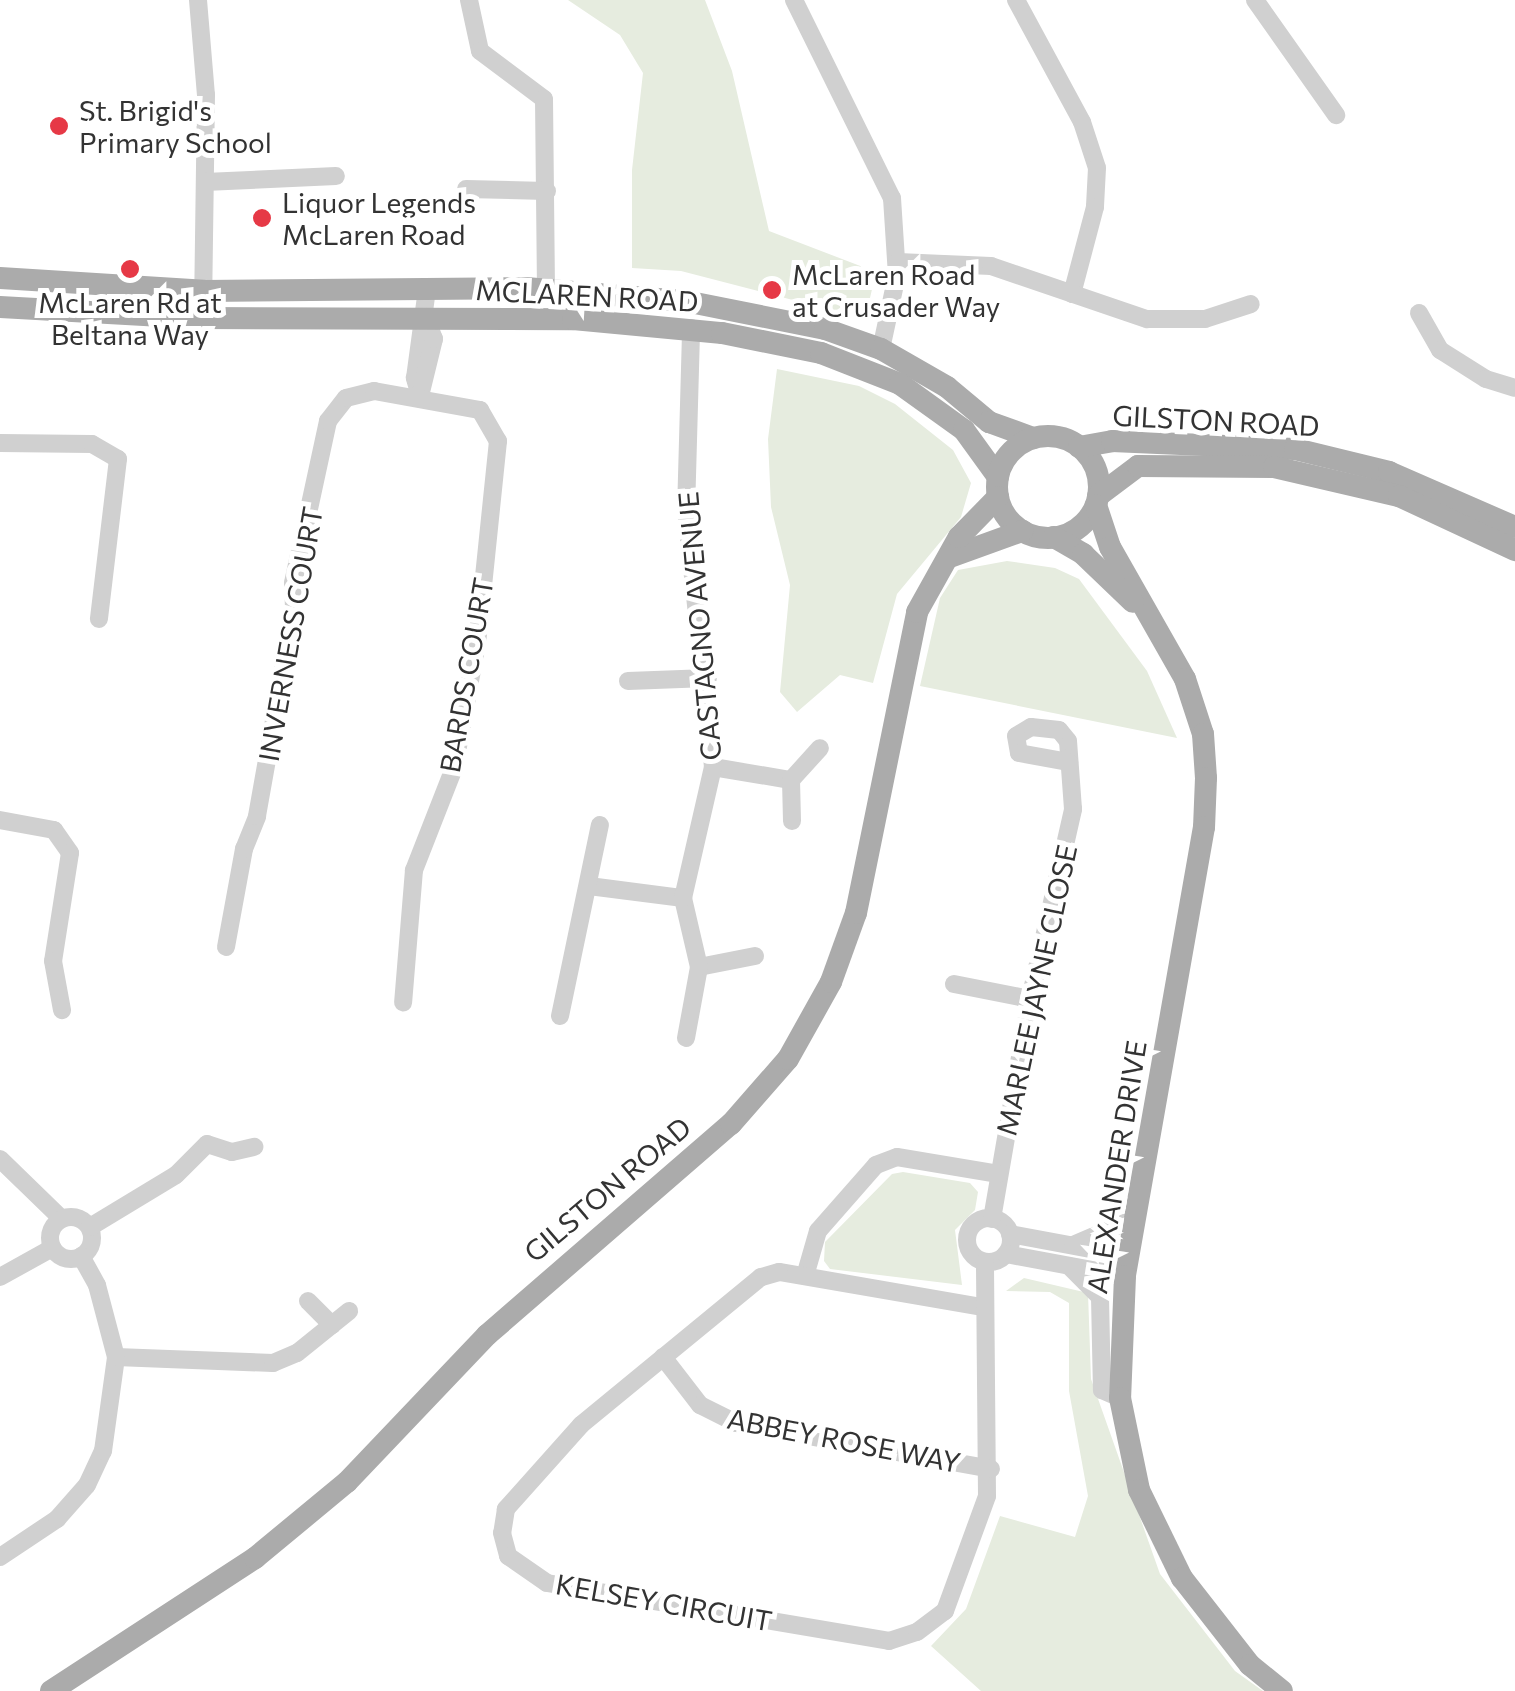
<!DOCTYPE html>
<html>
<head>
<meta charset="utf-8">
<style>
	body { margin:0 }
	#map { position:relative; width:1515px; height:1691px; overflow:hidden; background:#fff; font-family:Commissioner,sans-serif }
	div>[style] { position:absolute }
	.green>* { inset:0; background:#e6ecdf }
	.minor>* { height:18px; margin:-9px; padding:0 9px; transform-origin:9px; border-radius:9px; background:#d0d0d0 }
	.minor>.ring { margin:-9px; padding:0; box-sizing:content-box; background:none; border:18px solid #d0d0d0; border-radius:50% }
	.major>* { height:22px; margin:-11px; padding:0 11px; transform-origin:11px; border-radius:11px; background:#ababab }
	.major>.ring { margin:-11px; padding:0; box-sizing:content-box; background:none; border:22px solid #ababab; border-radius:50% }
	.dots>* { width:28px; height:28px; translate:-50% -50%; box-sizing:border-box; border:5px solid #fff; border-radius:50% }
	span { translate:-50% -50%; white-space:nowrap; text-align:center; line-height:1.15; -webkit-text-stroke:10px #fff; paint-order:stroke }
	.poi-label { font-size:28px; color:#333 }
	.left { translate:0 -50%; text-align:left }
	.street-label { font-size:28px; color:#333 }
</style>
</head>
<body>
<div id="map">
	<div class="green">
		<div style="clip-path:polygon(568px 0,705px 0,732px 71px,769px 231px,876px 272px,870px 298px,856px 310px,839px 312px,681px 271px,632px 268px,632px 170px,643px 73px,620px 35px)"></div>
		<div style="clip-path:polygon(777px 369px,859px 386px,895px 404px,953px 450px,971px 483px,961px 517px,897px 594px,873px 683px,840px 675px,797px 712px,780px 692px,790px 585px,771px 507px,768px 439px)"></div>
		<div style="clip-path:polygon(1007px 561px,1055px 568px,1079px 579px,1147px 671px,1177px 738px,920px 686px,940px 598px,958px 570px)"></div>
		<div style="clip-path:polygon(903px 1172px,970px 1183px,978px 1192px,975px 1210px,955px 1230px,962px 1285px,830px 1269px,824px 1261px,825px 1242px,892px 1174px)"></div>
		<div style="clip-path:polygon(1024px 1278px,1088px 1293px,1091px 1379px,1160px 1574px,1235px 1671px,1263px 1691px,981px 1691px,931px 1646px,966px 1609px,1000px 1516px,1075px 1537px,1088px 1496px,1069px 1391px,1069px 1303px,1050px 1292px,1006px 1291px)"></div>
	</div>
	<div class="minor">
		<div style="left:198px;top:0;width:95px;rotate:85.2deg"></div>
		<div style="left:206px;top:95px;width:223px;rotate:90.8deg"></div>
		<div style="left:469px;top:0;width:52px;rotate:77.8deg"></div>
		<div style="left:480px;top:51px;width:80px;rotate:36.9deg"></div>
		<div style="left:544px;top:99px;width:190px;rotate:89.4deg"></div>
		<div style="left:794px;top:0;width:221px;rotate:63.7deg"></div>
		<div style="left:892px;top:198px;width:77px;rotate:86.3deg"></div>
		<div style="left:897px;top:275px;width:76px;rotate:102.2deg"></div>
		<div style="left:1016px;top:0;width:139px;rotate:61.6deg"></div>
		<div style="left:1082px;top:122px;width:48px;rotate:71.9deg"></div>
		<div style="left:1097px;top:168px;width:39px;rotate:93deg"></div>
		<div style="left:1095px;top:207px;width:90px;rotate:104.8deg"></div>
		<div style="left:1255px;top:0;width:141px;rotate:54.8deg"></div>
		<div style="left:205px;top:182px;width:131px;rotate:-2.6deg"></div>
		<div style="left:466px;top:189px;width:81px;rotate:1.4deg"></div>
		<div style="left:898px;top:262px;width:93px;rotate:2.5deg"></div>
		<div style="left:991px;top:266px;width:165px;rotate:18.8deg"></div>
		<div style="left:1147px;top:319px;width:58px"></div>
		<div style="left:1205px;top:319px;width:48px;rotate:-18.1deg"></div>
		<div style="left:1419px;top:313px;width:43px;rotate:60.4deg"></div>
		<div style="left:1440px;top:350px;width:54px;rotate:32.2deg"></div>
		<div style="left:1486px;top:379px;width:30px;rotate:17deg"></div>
		<div style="left:420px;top:396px;width:19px;rotate:-106deg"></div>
		<div style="left:415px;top:378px;width:90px;rotate:-82.3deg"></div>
		<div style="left:420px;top:396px;width:59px;rotate:-76.2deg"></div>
		<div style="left:434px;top:339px;width:22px;rotate:-111deg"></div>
		<div style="left:0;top:443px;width:92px;rotate:0.6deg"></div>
		<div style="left:92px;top:444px;width:30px;rotate:30deg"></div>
		<div style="left:118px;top:459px;width:161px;rotate:96.8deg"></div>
		<div style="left:628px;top:681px;width:80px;rotate:-2.1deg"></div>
		<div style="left:713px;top:767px;width:79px;rotate:9.5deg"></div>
		<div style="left:0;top:820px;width:55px;rotate:10.5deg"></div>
		<div style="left:54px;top:830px;width:28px;rotate:55deg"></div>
		<div style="left:70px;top:853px;width:109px;rotate:98.9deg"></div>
		<div style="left:53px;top:961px;width:50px;rotate:79.6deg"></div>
		<div style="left:792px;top:821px;width:41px;rotate:-91.4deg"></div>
		<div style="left:791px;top:780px;width:43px;rotate:-47.8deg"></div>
		<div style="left:589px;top:886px;width:95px;rotate:7.3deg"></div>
		<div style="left:226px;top:947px;width:100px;rotate:-79.6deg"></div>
		<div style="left:244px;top:849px;width:35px;rotate:-68deg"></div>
		<div style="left:257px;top:816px;width:210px;rotate:-79.9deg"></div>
		<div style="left:294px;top:609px;width:26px;rotate:-92deg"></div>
		<div style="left:293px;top:583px;width:166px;rotate:-77.8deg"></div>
		<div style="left:328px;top:421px;width:29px;rotate:-52deg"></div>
		<div style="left:346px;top:398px;width:29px;rotate:-14deg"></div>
		<div style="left:374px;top:391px;width:108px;rotate:10.2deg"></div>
		<div style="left:480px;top:410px;width:36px;rotate:60deg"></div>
		<div style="left:498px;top:441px;width:203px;rotate:95.9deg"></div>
		<div style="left:477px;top:643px;width:127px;rotate:100.4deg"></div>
		<div style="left:454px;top:768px;width:110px;rotate:111.4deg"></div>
		<div style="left:414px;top:870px;width:133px;rotate:94.7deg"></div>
		<div style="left:699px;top:967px;width:57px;rotate:-11.1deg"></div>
		<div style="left:954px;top:984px;width:77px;rotate:11.2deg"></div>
		<div style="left:560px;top:1016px;width:195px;rotate:-78.2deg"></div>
		<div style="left:686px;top:1038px;width:72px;rotate:-79.6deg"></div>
		<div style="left:699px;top:967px;width:71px;rotate:-103.1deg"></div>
		<div style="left:683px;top:898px;width:134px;rotate:-77.1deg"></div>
		<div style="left:713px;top:767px;width:256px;rotate:-96deg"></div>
		<div style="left:686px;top:512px;width:184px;rotate:-88.4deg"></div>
		<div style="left:0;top:1159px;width:86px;rotate:44.1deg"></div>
		<div class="ring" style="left:50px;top:1217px;width:24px;height:24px"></div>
		<div class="ring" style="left:967px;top:1218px;width:26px;height:26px"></div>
		<div style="left:992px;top:1219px;width:223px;rotate:-80.2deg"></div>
		<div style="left:1030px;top:999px;width:195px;rotate:-77.2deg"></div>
		<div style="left:1073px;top:809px;width:68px;rotate:-94.2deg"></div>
		<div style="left:1068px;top:741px;width:14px;rotate:-129deg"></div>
		<div style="left:1059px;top:730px;width:28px;rotate:-174deg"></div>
		<div style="left:1031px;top:727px;width:17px;rotate:149deg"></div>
		<div style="left:1016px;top:736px;width:17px;rotate:80deg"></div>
		<div style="left:1019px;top:753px;width:51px;rotate:10.2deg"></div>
		<div style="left:90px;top:1227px;width:100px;rotate:-31.2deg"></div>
		<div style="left:176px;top:1175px;width:44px;rotate:-45deg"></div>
		<div style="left:207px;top:1144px;width:26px;rotate:18deg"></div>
		<div style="left:232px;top:1152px;width:23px;rotate:-13deg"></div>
		<div style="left:1010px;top:1234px;width:121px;rotate:10.5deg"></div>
		<div style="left:1073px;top:1245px;width:69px;rotate:-23.2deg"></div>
		<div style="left:1006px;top:1254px;width:121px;rotate:10.5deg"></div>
		<div style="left:1069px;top:1266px;width:44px;rotate:45deg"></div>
		<div style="left:1100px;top:1297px;width:93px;rotate:88.8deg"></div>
		<div style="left:1102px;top:1390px;width:20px;rotate:24deg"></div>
		<div style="left:805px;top:1276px;width:47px;rotate:-73.9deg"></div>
		<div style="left:818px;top:1231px;width:88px;rotate:-48.7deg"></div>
		<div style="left:876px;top:1165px;width:22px;rotate:-21deg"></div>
		<div style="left:897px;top:1157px;width:103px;rotate:9.5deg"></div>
		<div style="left:0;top:1277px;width:60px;rotate:-29.1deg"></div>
		<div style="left:308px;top:1301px;width:34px;rotate:45deg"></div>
		<div style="left:982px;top:1307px;width:206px;rotate:-170.2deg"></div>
		<div style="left:779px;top:1272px;width:19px;rotate:164deg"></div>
		<div style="left:761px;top:1277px;width:233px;rotate:140.6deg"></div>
		<div style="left:581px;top:1425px;width:113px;rotate:131.8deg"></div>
		<div style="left:506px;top:1509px;width:24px;rotate:99deg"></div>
		<div style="left:502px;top:1533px;width:24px;rotate:75deg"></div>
		<div style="left:508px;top:1556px;width:47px;rotate:34.7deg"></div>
		<div style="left:547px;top:1583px;width:347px;rotate:9.6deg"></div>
		<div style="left:889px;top:1641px;width:29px;rotate:-18deg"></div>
		<div style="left:917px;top:1632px;width:35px;rotate:-37deg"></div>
		<div style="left:945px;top:1611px;width:122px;rotate:-69.9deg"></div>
		<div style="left:987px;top:1496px;width:234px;rotate:-90.5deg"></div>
		<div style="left:116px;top:1357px;width:157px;rotate:2.2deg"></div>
		<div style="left:273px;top:1363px;width:26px;rotate:-23deg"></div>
		<div style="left:297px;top:1353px;width:67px;rotate:-38.9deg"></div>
		<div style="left:663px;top:1357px;width:61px;rotate:52.4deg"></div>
		<div style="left:700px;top:1405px;width:40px;rotate:26.6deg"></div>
		<div style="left:736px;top:1423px;width:259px;rotate:10.2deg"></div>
		<div style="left:0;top:1557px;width:69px;rotate:-33.7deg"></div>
		<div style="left:57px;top:1519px;width:45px;rotate:-48.6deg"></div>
		<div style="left:87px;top:1485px;width:38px;rotate:-65deg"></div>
		<div style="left:103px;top:1451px;width:95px;rotate:-82.1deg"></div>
		<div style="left:116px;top:1357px;width:74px;rotate:-104.8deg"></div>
		<div style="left:97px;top:1285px;width:33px;rotate:-119deg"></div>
	</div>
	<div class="major">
		<div style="left:0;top:278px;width:204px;rotate:3.6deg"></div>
		<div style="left:204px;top:291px;width:322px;rotate:-0.5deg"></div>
		<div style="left:526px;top:288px;width:160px;rotate:4.7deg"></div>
		<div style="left:685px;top:301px;width:143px;rotate:11.3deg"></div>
		<div style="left:825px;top:329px;width:59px;rotate:19.7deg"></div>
		<div style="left:881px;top:349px;width:76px;rotate:29.9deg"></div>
		<div style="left:947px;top:387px;width:55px;rotate:39.8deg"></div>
		<div style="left:989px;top:422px;width:47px;rotate:20deg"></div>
		<div style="left:0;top:307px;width:198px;rotate:3.2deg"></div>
		<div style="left:198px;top:318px;width:375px;rotate:0.2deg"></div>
		<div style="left:573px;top:319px;width:150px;rotate:5.4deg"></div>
		<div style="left:722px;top:333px;width:101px;rotate:11.4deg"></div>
		<div style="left:821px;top:353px;width:85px;rotate:21.4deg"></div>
		<div style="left:900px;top:384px;width:79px;rotate:35.7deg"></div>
		<div style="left:964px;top:430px;width:58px;rotate:54.1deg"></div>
		<div class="ring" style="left:997px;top:436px;width:80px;height:80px"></div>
		<div style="left:1079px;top:447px;width:34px;rotate:-10deg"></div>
		<div style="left:1112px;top:441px;width:183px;rotate:2.5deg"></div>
		<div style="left:1295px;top:449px;width:97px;rotate:13.7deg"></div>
		<div style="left:1389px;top:472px;width:137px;rotate:23.6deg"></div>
		<div style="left:1098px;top:496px;width:50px;rotate:-36.9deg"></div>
		<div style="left:1138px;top:466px;width:136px;rotate:0.4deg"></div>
		<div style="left:1274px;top:467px;width:128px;rotate:13.1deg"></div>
		<div style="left:1399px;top:496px;width:128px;rotate:25deg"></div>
		<div style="left:1096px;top:505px;width:44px;rotate:71.6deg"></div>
		<div style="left:1110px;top:547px;width:152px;rotate:60.4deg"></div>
		<div style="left:1185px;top:679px;width:58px;rotate:71.9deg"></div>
		<div style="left:1203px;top:734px;width:44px;rotate:86.1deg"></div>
		<div style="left:1206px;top:778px;width:49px;rotate:92.3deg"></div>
		<div style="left:1204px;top:827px;width:456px;rotate:100deg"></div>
		<div style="left:1125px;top:1276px;width:122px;rotate:92.3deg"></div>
		<div style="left:1120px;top:1398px;width:94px;rotate:78.3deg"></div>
		<div style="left:1139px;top:1490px;width:98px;rotate:64deg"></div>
		<div style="left:1182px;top:1578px;width:110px;rotate:52deg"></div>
		<div style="left:1250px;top:1665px;width:41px;rotate:39.1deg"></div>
		<div style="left:1054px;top:537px;width:34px;rotate:30deg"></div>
		<div style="left:1083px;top:554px;width:69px;rotate:43.8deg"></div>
		<div style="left:950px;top:557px;width:77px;rotate:-19.9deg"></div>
		<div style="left:51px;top:1691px;width:244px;rotate:-33.1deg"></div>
		<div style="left:255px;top:1558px;width:119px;rotate:-39.6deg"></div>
		<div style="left:347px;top:1482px;width:203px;rotate:-46.4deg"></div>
		<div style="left:487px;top:1335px;width:323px;rotate:-40.9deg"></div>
		<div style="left:731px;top:1124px;width:86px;rotate:-48.8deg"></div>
		<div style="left:788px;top:1059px;width:88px;rotate:-60.8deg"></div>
		<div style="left:831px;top:982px;width:73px;rotate:-70.1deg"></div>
		<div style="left:856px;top:913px;width:307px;rotate:-78.5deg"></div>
		<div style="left:917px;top:612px;width:86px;rotate:-60.8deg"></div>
		<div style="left:959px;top:537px;width:56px;rotate:-45.7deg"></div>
	</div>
	<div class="dots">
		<div style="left:59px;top:126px;background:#e63946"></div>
		<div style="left:262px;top:218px;background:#e63946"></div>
		<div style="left:130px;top:269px;background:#e63946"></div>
		<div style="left:772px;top:290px;background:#e63946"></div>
	</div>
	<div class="poi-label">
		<span class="left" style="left:79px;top:126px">St. Brigid's<br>Primary School</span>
		<span class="left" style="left:282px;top:218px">Liquor Legends<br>McLaren Road</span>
		<span class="left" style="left:792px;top:290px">McLaren Road<br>at Crusader Way</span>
		<span style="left:130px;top:318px">McLaren Rd at<br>Beltana Way</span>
	</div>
	<div class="street-label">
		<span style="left:587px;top:295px;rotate:3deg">MCLAREN ROAD</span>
		<span style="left:1216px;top:420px;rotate:3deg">GILSTON ROAD</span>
		<span style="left:699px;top:626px;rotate:-95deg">CASTAGNO AVENUE</span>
		<span style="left:290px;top:634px;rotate:-80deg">INVERNESS COURT</span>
		<span style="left:466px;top:675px;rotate:-80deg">BARDS COURT</span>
		<span style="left:1036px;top:990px;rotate:-78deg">MARLEE JAYNE CLOSE</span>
		<span style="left:1116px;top:1167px;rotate:-81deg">ALEXANDER DRIVE</span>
		<span style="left:607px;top:1189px;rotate:-40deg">GILSTON ROAD</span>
		<span style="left:844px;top:1440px;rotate:11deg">ABBEY ROSE WAY</span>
		<span style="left:664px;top:1602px;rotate:10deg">KELSEY CIRCUIT</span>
	</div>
</div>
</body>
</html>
